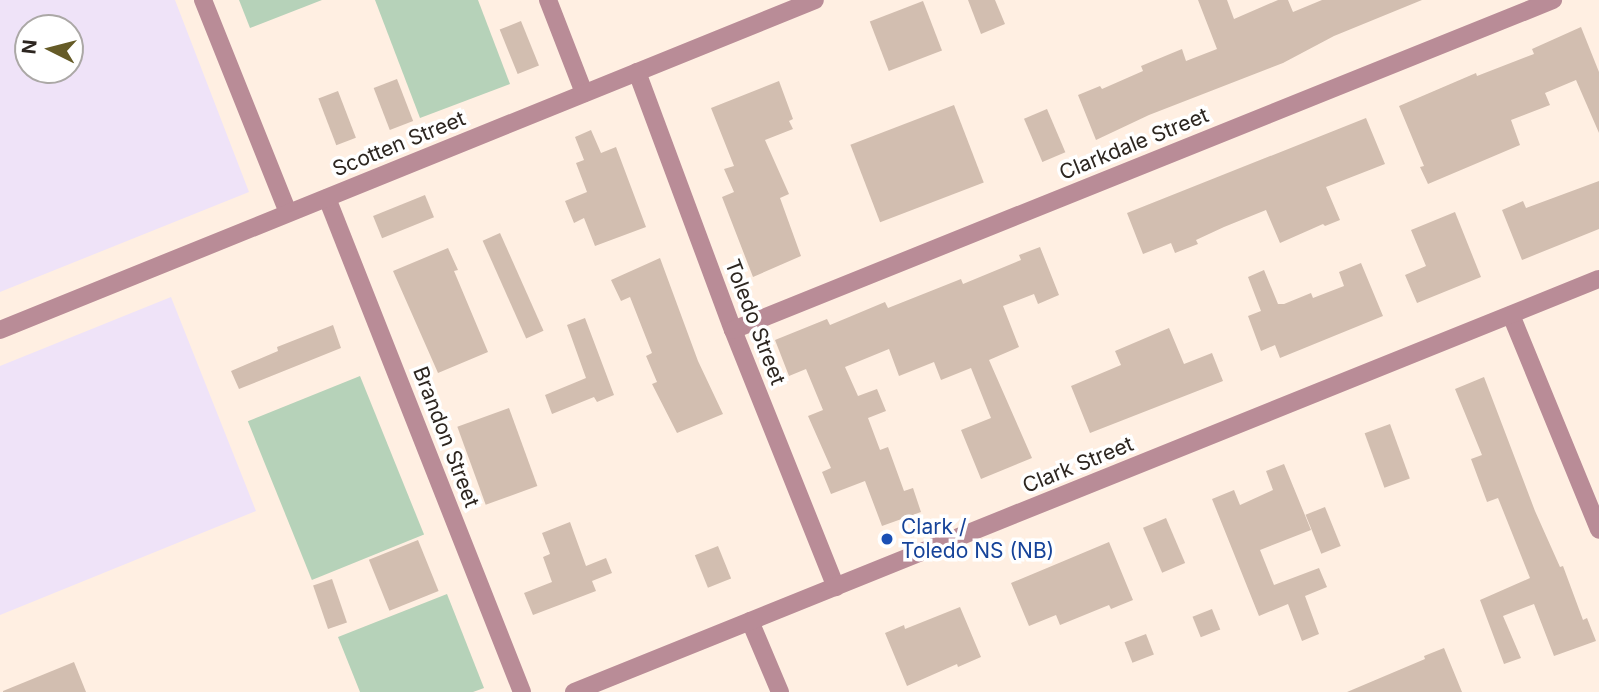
<!DOCTYPE html>
<html>
<head>
<meta charset="utf-8">
<style>
	body { margin:0 }
	#map { position:relative; width:1599px; height:692px; overflow:hidden; background:#ffefe2; font-family:Inter,sans-serif }
	div>[style] { position:absolute }
	.industrial>* { inset:0; background:#efe3f8 }
	.green>* { inset:0; background:#b6d2b9; transform-origin:0 0 }
	.building>* { inset:0; background:#d2beb0; transform-origin:0 0 }
	.minor>* { height:18px; margin:-9px; padding:0 9px; transform-origin:9px; border-radius:9px; background:#b98c97 }
	.dots>* { width:19px; height:19px; translate:-50% -50%; box-sizing:border-box; border:4px solid #fff; border-radius:50% }
	span { translate:-50% -50%; white-space:nowrap; text-align:center; line-height:1.15; -webkit-text-stroke:7px #fff; paint-order:stroke }
	.street-label { font-size:21px; color:#2d2620 }
	.transit-label { font-size:21px; color:#164399 }
	.left { translate:0 -50%; text-align:left }
	.north { position:absolute; left:14px; top:14px; width:70px; height:70px; box-sizing:border-box; background:#fff; border:2px solid #aba8a6; border-radius:50%; rotate:276deg; font-size:19px; font-weight:700; line-height:28px; text-align:center; color:#2d2620 }
	.north::after { content:''; display:block; margin:auto; width:24px; height:32px; background:#655b27; clip-path:polygon(50% 0,100% 100%,50% 72%,0 100%) }
</style>
</head>
<body>
<div id="map">
	<div class="industrial">
		<div style="clip-path:polygon(evenodd,0 0,175px 0,249px 192px,0 292px,0 0,70px 28px,70px 70px,28px 70px,28px 28px,70px 28px)"></div>
		<div style="clip-path:polygon(171px 297px,256px 511px,0 615px,0 366px)"></div>
	</div>
	<div class="green">
		<div style="clip-path:polygon(239px 0,322px 0,250px 28px)"></div>
		<div style="clip-path:polygon(375px 0,478px 0,510px 84px,420px 118px)"></div>
		<div style="left:360px;top:376px;width:171px;height:121px;rotate:68deg"></div>
		<div style="clip-path:polygon(447px 594px,484px 688px,473px 692px,360px 692px,338px 637px)"></div>
	</div>
	<div class="building">
		<div style="clip-path:polygon(968px 0,995px 0,1005px 24px,981px 34px)"></div>
		<div style="clip-path:polygon(1198px 0,1227px 0,1234px 19px,1278px 0,1288px 0,1293px 12px,1322px 0,1422px 0,1334px 36px,1283px 63px,1149px 115px,1096px 140px,1078px 95px,1100px 86px,1102px 89px,1143px 71px,1141px 66px,1182px 49px,1186px 61px,1217px 49px)"></div>
		<div style="left:923px;top:1px;width:53px;height:57px;rotate:69deg"></div>
		<div style="left:521px;top:21px;width:48px;height:23px;rotate:68deg"></div>
		<div style="clip-path:polygon(1581px 27px,1599px 72px,1599px 133px,1576px 80px,1545px 93px,1550px 105px,1511px 120px,1520px 145px,1428px 184px,1420px 167px,1424px 166px,1399px 106px,1476px 73px,1477px 76px,1534px 54px,1532px 49px)"></div>
		<div style="left:397px;top:79px;width:45px;height:25px;rotate:69deg"></div>
		<div style="clip-path:polygon(779px 81px,793px 119px,789px 121px,793px 129px,765px 140px,789px 194px,780px 198px,801px 256px,753px 277px,722px 197px,734px 192px,724px 169px,734px 166px,711px 108px)"></div>
		<div style="left:338px;top:91px;width:50px;height:21px;rotate:69deg"></div>
		<div style="left:954px;top:105px;width:83px;height:111px;rotate:69deg"></div>
		<div style="left:1047px;top:109px;width:47px;height:25px;rotate:67deg"></div>
		<div style="clip-path:polygon(1366px 118px,1385px 164px,1326px 187px,1340px 220px,1325px 226px,1323px 224px,1280px 243px,1266px 210px,1224px 227px,1196px 240px,1198px 244px,1175px 253px,1171px 243px,1143px 254px,1127px 213px)"></div>
		<div style="clip-path:polygon(591px 130px,601px 153px,616px 147px,646px 227px,595px 246px,584px 218px,574px 223px,565px 201px,587px 192px,576px 163px,584px 160px,575px 137px)"></div>
		<div style="clip-path:polygon(1599px 181px,1599px 229px,1522px 260px,1502px 210px,1523px 201px,1526px 208px)"></div>
		<div style="left:425px;top:195px;width:24px;height:56px;rotate:68deg"></div>
		<div style="clip-path:polygon(1455px 212px,1481px 277px,1417px 303px,1405px 275px,1426px 266px,1411px 230px)"></div>
		<div style="left:500px;top:233px;width:107px;height:19px;rotate:66deg"></div>
		<div style="clip-path:polygon(1040px 247px,1059px 295px,1038px 304px,1034px 294px,1003px 306px,1019px 347px,989px 360px,1032px 458px,981px 479px,961px 430px,991px 418px,971px 368px,941px 380px,934px 362px,899px 376px,889px 349px,845px 367px,858px 396px,877px 389px,886px 411px,868px 418px,880px 450px,888px 447px,904px 491px,913px 488px,921px 512px,882px 526px,865px 481px,831px 494px,822px 472px,831px 468px,808px 416px,823px 410px,806px 369px,789px 376px,775px 340px,827px 319px,830px 325px,885px 302px,888px 308px,961px 279px,963px 284px,1021px 260px,1019px 255px)"></div>
		<div style="clip-path:polygon(448px 248px,458px 270px,454px 271px,488px 352px,438px 373px,393px 271px)"></div>
		<div style="clip-path:polygon(660px 258px,698px 361px,723px 414px,677px 433px,652px 384px,657px 382px,646px 356px,652px 353px,630px 297px,621px 301px,611px 280px)"></div>
		<div style="clip-path:polygon(1361px 263px,1383px 316px,1280px 358px,1275px 345px,1261px 351px,1248px 316px,1261px 311px,1248px 277px,1264px 270px,1278px 304px,1284px 304px,1311px 293px,1313px 298px,1344px 286px,1339px 272px)"></div>
		<div style="clip-path:polygon(585px 318px,614px 395px,597px 402px,594px 397px,552px 414px,545px 395px,586px 378px,567px 325px)"></div>
		<div style="clip-path:polygon(333px 325px,341px 348px,239px 389px,231px 371px,278px 351px,277px 347px)"></div>
		<div style="clip-path:polygon(1169px 328px,1184px 364px,1212px 353px,1223px 381px,1090px 433px,1071px 386px,1121px 365px,1115px 351px)"></div>
		<div style="clip-path:polygon(1484px 377px,1535px 511px,1560px 567px,1563px 566px,1583px 620px,1587px 618px,1596px 641px,1554px 656px,1534px 604px,1503px 616px,1521px 658px,1504px 664px,1480px 600px,1530px 578px,1498px 498px,1487px 502px,1471px 459px,1482px 455px,1455px 389px)"></div>
		<div style="left:509px;top:408px;width:83px;height:55px;rotate:70deg"></div>
		<div style="left:1390px;top:424px;width:58px;height:27px;rotate:70deg"></div>
		<div style="clip-path:polygon(1284px 464px,1311px 530px,1260px 550px,1274px 585px,1319px 568px,1327px 587px,1305px 596px,1319px 634px,1302px 641px,1288px 604px,1259px 616px,1212px 499px,1234px 490px,1240px 505px,1273px 490px,1266px 471px)"></div>
		<div style="left:1325px;top:507px;width:42px;height:21px;rotate:68deg"></div>
		<div style="left:1166px;top:518px;width:49px;height:25px;rotate:67deg"></div>
		<div style="clip-path:polygon(570px 522px,586px 566px,606px 558px,612px 573px,592px 581px,596px 591px,533px 615px,524px 593px,552px 582px,543px 557px,550px 554px,542px 533px)"></div>
		<div style="left:418px;top:540px;width:55px;height:53px;rotate:68deg"></div>
		<div style="clip-path:polygon(1109px 542px,1133px 600px,1111px 609px,1109px 605px,1060px 625px,1056px 615px,1029px 626px,1011px 583px)"></div>
		<div style="left:718px;top:546px;width:35px;height:25px;rotate:68deg"></div>
		<div style="left:332px;top:579px;width:46px;height:20px;rotate:71deg"></div>
		<div style="clip-path:polygon(960px 607px,981px 657px,958px 667px,957px 664px,907px 686px,885px 633px,904px 625px,905px 629px)"></div>
		<div style="left:1212px;top:609px;width:22px;height:21px;rotate:68deg"></div>
		<div style="left:1146px;top:634px;width:22px;height:23px;rotate:69deg"></div>
		<div style="clip-path:polygon(1444px 648px,1462px 692px,1347px 692px,1425px 659px,1424px 656px)"></div>
		<div style="clip-path:polygon(74px 662px,86px 692px,3px 692px,3px 691px)"></div>
	</div>
	<div class="minor">
		<div style="left:203px;top:0;width:229px;rotate:68.2deg"></div>
		<div style="left:548px;top:0;width:100px;rotate:68.8deg"></div>
		<div style="left:637px;top:72px;width:275px;rotate:69.6deg"></div>
		<div style="left:733px;top:330px;width:277px;rotate:68.2deg"></div>
		<div style="left:327px;top:198px;width:531px;rotate:68.46deg"></div>
		<div style="left:1511px;top:315px;width:232px;rotate:67.7deg"></div>
		<div style="left:0;top:330px;width:879px;rotate:-22.04deg"></div>
		<div style="left:733px;top:330px;width:884px;rotate:-21.92deg"></div>
		<div style="left:750px;top:621px;width:77px;rotate:67.1deg"></div>
		<div style="left:574px;top:692px;width:1105px;rotate:-21.95deg"></div>
	</div>
	<div class="dots">
		<div style="left:887px;top:539px;background:#1a4fb4"></div>
	</div>
	<div class="street-label">
		<span style="left:399px;top:144px;rotate:-22deg">Scotten Street</span>
		<span style="left:1134px;top:144px;rotate:-22deg">Clarkdale Street</span>
		<span style="left:755px;top:322px;rotate:69deg">Toledo Street</span>
		<span style="left:446px;top:437px;rotate:69deg">Brandon Street</span>
		<span style="left:1078px;top:465px;rotate:-22deg">Clark Street</span>
	</div>
	<div class="transit-label">
		<span class="left" style="left:901px;top:539px">Clark /<br>Toledo NS (NB)</span>
	</div>
	<div class="north">N</div>
</div>
</body>
</html>
